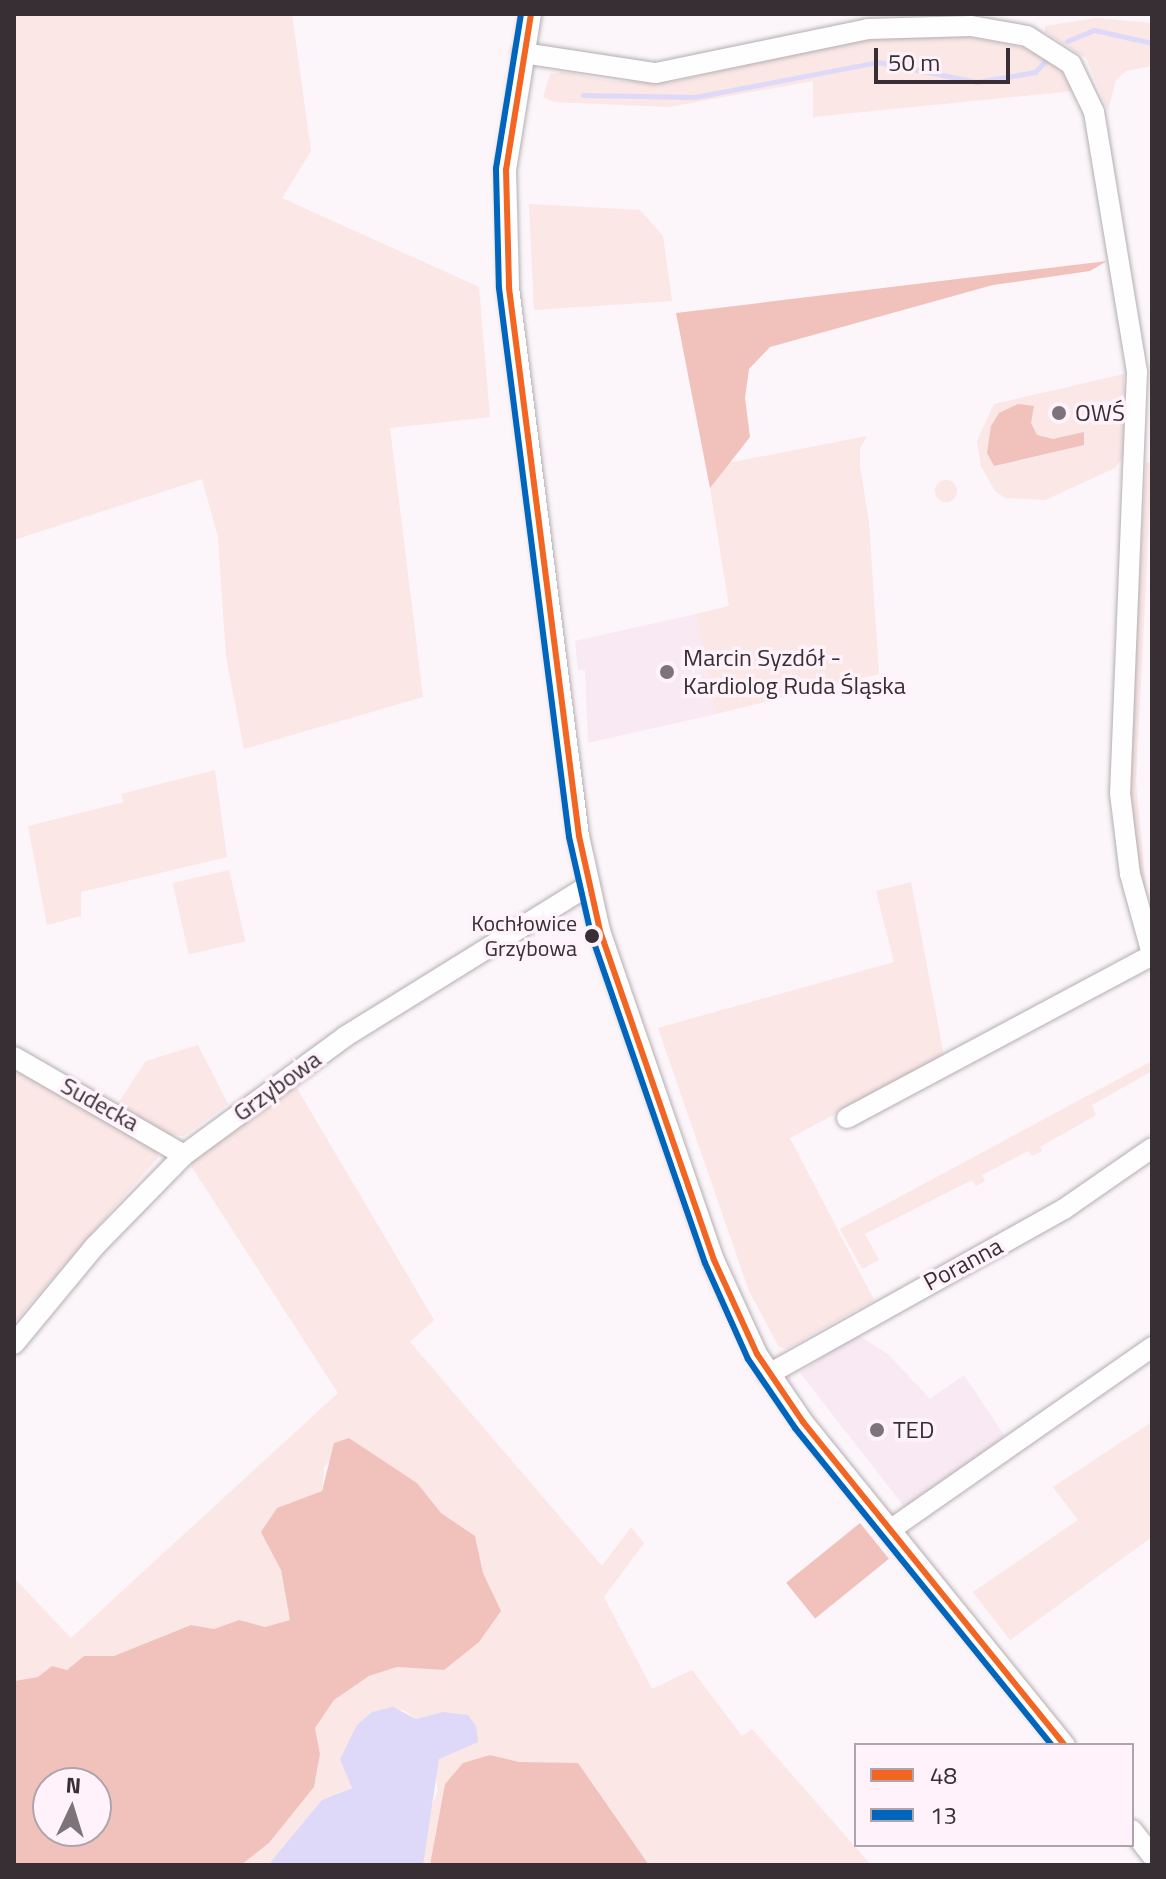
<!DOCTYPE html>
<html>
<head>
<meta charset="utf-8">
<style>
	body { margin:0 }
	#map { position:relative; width:1166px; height:1879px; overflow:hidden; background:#fcf5f9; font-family:"Titillium Web",sans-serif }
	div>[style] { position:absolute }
	.built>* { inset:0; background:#f9e9f2 }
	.green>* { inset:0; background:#fae7e6; transform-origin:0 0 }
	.round { border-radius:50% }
	.forest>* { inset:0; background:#f1c2bb; transform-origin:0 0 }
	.water>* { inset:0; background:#ded9f8 }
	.stream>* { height:5px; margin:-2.5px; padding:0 2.5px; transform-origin:2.5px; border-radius:2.5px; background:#ded9f8 }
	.roads { filter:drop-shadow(0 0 2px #b4aeb2) drop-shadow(0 0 2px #b4aeb2) }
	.minor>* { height:20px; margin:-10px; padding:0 10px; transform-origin:10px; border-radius:10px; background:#fffefe }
	.bus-1>* { height:6px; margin:-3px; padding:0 3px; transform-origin:3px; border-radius:3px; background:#f26522 }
	.bus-2>* { height:6px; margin:-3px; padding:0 3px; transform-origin:3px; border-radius:3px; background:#0065bd }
	.dots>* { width:22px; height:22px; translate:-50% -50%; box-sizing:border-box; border:4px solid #fff2fa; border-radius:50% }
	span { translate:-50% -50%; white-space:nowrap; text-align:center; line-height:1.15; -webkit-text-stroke:7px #fff2fa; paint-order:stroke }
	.bus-label { font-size:22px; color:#372f34 }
	.right { translate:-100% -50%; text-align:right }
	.poi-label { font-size:24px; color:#372f34 }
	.left { translate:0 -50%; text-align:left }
	.street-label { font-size:24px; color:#372f34 }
	.frame { position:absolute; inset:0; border:16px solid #372f34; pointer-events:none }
	.legend { position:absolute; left:854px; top:1743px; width:280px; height:104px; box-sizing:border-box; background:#fff2fa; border:2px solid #afa4ab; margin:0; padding:10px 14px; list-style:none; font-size:24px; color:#372f34 }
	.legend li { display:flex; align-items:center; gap:16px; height:40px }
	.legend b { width:40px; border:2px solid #afa4ab }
	.north { position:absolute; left:32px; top:1767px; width:80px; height:80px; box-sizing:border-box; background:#fff2fa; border:2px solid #afa4ab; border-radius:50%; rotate:4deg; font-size:22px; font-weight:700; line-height:32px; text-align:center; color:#372f34 }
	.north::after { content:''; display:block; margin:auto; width:28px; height:36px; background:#7c7479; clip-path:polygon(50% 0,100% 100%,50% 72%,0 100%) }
	.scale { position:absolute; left:874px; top:48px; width:136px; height:36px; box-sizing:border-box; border:4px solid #372f34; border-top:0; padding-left:10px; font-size:24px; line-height:28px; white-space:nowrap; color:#372f34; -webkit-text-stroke:6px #fff2fa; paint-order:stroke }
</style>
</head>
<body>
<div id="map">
	<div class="built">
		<div style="clip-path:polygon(696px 614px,716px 714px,588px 743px,585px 670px,578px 670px,575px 641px)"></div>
		<div style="clip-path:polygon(855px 1333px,889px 1355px,930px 1399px,964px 1375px,1006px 1438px,906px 1509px,800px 1373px)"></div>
	</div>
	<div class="green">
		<div style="clip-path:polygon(14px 14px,292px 14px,311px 151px,282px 198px,479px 287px,490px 417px,390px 428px,423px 697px,244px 749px,226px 657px,218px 537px,202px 479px,14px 540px)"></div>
		<div style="clip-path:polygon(1096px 18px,1152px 23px,1152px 66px,1126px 71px,1116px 80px,1108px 110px,1086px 58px,1045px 32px,1045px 26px)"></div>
		<div style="clip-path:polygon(957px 35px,1036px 50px,1056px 63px,1074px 91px,813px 117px,813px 81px,669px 107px,554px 102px,543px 97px,550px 74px,564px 72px,612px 81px,672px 82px,849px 41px)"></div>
		<div style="clip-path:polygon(529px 204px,640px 210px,663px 236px,672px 301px,534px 310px)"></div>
		<div style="clip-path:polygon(1124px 374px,1124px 455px,1115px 468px,1045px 500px,1005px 498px,995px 491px,981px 466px,977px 441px,994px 404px)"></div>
		<div style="clip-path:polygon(867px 436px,860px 448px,860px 466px,869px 523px,879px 674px,716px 714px,696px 614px,729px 606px,710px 488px,728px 463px)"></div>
		<div style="clip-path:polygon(1152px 462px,1136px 782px,1147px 899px,1137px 865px,1128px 775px,1146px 463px)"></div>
		<div class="round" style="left:935px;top:480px;width:22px;height:22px"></div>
		<div style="clip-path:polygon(215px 770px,227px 857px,81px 892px,81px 916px,47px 925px,28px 826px,124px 802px,121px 794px)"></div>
		<div style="left:229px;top:870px;width:73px;height:58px;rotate:77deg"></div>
		<div style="clip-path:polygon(911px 882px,944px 1056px,790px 1138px,874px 1300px,786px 1349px,779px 1347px,749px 1291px,658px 1028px,894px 962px,876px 891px)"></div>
		<div style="clip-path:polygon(198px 1045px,228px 1104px,184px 1136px,171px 1135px,117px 1105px,146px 1061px)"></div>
		<div style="clip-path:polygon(1152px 1061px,1152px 1071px,1092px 1105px,1096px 1115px,1040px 1147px,1042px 1151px,1032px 1156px,1028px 1151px,982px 1175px,985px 1181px,976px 1186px,972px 1180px,865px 1234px,879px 1260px,862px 1269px,840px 1229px)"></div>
		<div style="clip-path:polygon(14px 1070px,151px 1144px,159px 1156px,14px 1323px)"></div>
		<div style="clip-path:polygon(295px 1085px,434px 1320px,410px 1342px,602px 1566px,631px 1527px,644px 1543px,604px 1597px,652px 1689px,692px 1670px,742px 1736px,752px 1729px,871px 1865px,649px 1865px,578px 1764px,519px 1762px,490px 1755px,433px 1852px,430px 1865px,423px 1865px,427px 1817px,438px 1790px,435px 1773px,442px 1712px,416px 1719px,404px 1710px,372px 1712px,358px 1725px,340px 1759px,353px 1787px,322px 1800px,268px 1865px,241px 1865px,269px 1843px,314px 1787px,320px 1754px,315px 1728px,334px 1700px,369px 1676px,397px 1667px,444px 1670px,500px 1611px,483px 1573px,475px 1536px,441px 1513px,417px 1483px,349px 1438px,324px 1467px,322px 1491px,277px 1508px,262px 1532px,281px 1570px,291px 1620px,265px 1627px,239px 1620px,214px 1629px,191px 1625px,114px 1656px,84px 1656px,67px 1670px,52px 1666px,38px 1677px,14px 1681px,14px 1578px,71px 1638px,338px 1393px,188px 1161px)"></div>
		<div style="clip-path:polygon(1152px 1422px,1152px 1537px,1010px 1640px,973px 1592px,1078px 1520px,1053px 1487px)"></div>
	</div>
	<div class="forest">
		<div style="clip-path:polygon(1107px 261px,1090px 271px,993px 285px,770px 347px,749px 369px,745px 398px,750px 437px,710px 488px,676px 313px)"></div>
		<div style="clip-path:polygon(1018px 404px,1034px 406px,1031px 423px,1037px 435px,1053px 439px,1084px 432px,1084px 445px,994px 466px,987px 453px,991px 426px,999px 413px)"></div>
		<div style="clip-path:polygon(evenodd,349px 1438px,417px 1483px,441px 1513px,475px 1536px,483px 1573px,501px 1611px,479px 1642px,444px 1670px,397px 1667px,369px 1676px,334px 1700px,315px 1728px,320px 1754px,314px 1787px,269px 1843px,241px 1865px,14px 1865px,14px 1681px,38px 1677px,52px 1666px,67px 1670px,84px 1656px,114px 1656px,191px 1625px,214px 1629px,239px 1620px,265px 1627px,290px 1620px,281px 1570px,261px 1532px,277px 1508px,322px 1491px,334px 1443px,349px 1438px,96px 1783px,96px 1831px,48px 1831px,48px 1783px,96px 1783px)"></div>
		<div style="left:860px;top:1523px;width:46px;height:95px;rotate:51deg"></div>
		<div style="clip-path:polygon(490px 1755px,519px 1762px,578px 1763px,649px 1865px,430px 1865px,445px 1784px,463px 1763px)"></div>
	</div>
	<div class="water">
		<div style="clip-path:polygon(393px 1707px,416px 1719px,442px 1712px,468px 1715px,476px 1726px,478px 1742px,439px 1759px,423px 1865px,268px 1865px,322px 1800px,352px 1788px,340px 1759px,357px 1725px,372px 1712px)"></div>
	</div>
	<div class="stream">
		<div style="left:1067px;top:41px;width:29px;rotate:-22deg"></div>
		<div style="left:1094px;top:30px;width:59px;rotate:12.6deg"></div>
		<div style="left:583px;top:95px;width:112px;rotate:1deg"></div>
		<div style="left:695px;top:97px;width:186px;rotate:-10.8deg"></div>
		<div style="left:878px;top:62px;width:101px;rotate:11.4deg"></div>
		<div style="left:977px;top:82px;width:59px;rotate:-9.8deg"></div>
		<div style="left:1035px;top:72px;width:18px;rotate:-47deg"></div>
	</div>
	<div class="roads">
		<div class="minor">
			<div style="left:531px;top:14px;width:158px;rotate:99.1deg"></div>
			<div style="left:506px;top:170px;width:118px;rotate:88.5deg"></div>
			<div style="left:509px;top:288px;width:552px;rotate:82.72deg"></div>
			<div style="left:579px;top:836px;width:97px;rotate:77.5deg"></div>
			<div style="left:600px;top:931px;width:348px;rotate:70.9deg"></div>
			<div style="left:714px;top:1260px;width:103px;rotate:65.4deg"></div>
			<div style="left:757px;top:1354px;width:82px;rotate:55.9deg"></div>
			<div style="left:803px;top:1422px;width:416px;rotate:51deg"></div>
			<div style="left:523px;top:53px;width:134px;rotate:8.6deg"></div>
			<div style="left:656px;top:73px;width:217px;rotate:-11.7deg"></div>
			<div style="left:868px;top:29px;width:103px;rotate:-1.7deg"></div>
			<div style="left:971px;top:26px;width:57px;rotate:10.1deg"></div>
			<div style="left:1027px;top:36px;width:52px;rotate:32.5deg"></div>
			<div style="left:1071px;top:64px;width:53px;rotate:64.4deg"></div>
			<div style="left:1094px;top:112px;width:264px;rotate:80.6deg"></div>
			<div style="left:1137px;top:372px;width:421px;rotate:92.3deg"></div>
			<div style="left:1120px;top:793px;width:82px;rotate:83deg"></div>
			<div style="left:1130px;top:874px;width:83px;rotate:74.6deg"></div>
			<div style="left:14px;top:1057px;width:196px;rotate:30deg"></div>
			<div style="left:847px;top:1118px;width:346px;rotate:-28.1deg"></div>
			<div style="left:14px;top:1344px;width:127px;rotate:-50.4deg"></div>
			<div style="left:95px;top:1246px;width:127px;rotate:-45.6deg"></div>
			<div style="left:184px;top:1155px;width:201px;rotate:-36.3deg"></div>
			<div style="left:346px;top:1036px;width:285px;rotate:-31.8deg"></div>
			<div style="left:769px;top:1374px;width:338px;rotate:-29.2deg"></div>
			<div style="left:1064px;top:1209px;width:107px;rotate:-34.7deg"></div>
			<div style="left:890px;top:1530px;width:320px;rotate:-34.9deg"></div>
			<div style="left:1132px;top:1830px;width:33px;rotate:52deg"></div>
		</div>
	</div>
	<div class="bus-1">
		<div style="left:531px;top:14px;width:158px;rotate:99.1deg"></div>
		<div style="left:506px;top:170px;width:118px;rotate:88.5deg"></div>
		<div style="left:509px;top:288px;width:552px;rotate:82.72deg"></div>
		<div style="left:579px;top:836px;width:97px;rotate:77.5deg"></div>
		<div style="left:600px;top:931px;width:348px;rotate:70.9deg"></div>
		<div style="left:714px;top:1260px;width:103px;rotate:65.4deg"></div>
		<div style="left:757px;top:1354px;width:82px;rotate:55.9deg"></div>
		<div style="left:803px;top:1422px;width:416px;rotate:51deg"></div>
	</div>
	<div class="bus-2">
		<div style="left:521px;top:14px;width:157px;rotate:99.2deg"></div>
		<div style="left:496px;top:169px;width:119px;rotate:88.6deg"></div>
		<div style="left:499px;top:288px;width:553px;rotate:82.73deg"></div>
		<div style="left:569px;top:837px;width:99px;rotate:77.2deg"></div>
		<div style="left:591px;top:934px;width:348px;rotate:70.9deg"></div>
		<div style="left:705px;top:1263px;width:105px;rotate:65.9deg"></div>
		<div style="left:748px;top:1359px;width:83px;rotate:55.7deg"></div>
		<div style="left:795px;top:1428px;width:408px;rotate:51deg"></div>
	</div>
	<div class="dots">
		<div style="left:1059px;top:413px;background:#7c7479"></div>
		<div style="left:667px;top:672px;background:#7c7479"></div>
		<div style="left:592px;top:936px;background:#372f34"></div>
		<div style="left:877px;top:1430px;background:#7c7479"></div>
	</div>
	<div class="bus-label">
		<span class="right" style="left:577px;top:936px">Kochłowice<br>Grzybowa</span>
	</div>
	<div class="poi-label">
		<span class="left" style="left:1075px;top:413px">OWŚ</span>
		<span class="left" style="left:683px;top:672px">Marcin Syzdół -<br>Kardiolog Ruda Śląska</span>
		<span class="left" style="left:893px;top:1430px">TED</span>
	</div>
	<div class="street-label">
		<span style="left:277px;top:1086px;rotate:-36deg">Grzybowa</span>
		<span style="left:100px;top:1104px;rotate:29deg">Sudecka</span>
		<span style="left:963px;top:1264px;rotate:-28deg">Poranna</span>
	</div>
	<div class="frame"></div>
	<ul class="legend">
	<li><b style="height:10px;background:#f26522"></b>48</li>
	<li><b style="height:10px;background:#0065bd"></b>13</li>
	</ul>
	<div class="north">N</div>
	<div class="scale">50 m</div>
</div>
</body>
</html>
